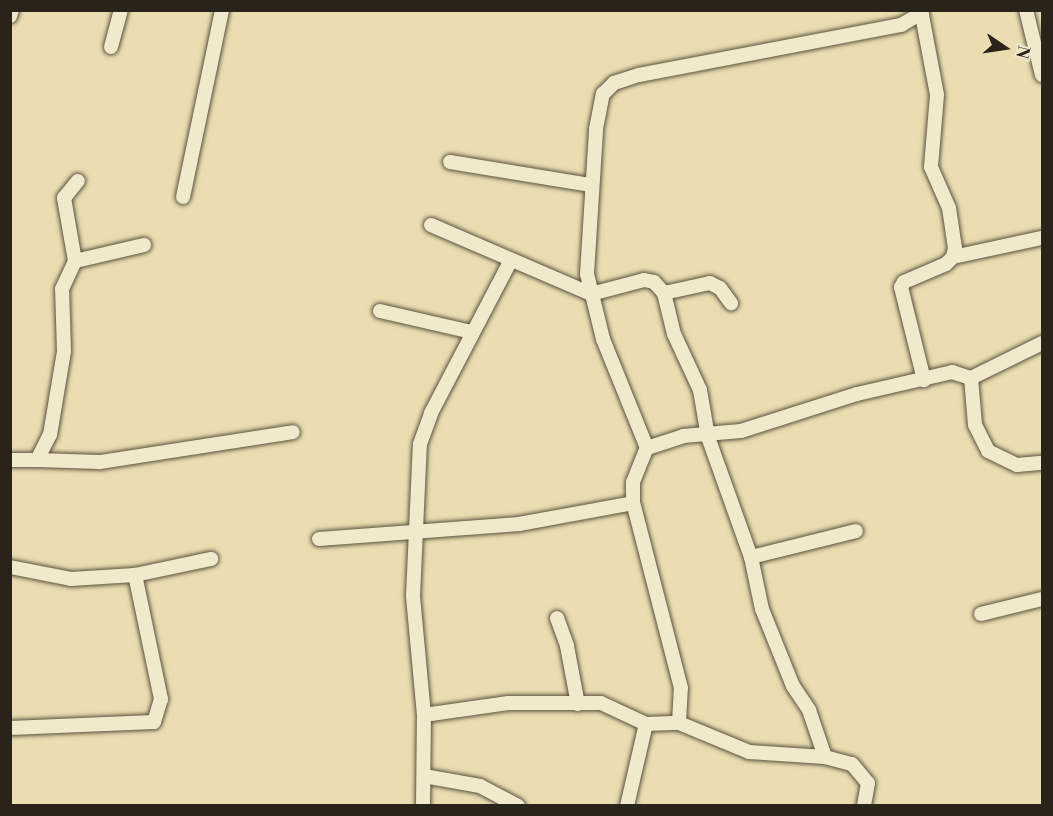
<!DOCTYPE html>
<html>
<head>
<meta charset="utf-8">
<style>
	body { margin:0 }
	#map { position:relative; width:1053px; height:816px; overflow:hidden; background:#eaddb1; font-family:"Libre Bodoni",serif }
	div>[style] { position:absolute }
	.roads { filter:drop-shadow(0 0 2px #5a523f) drop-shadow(0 0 2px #5a523f) }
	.minor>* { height:14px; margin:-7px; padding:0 7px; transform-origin:7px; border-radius:7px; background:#f1e9cc }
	span { translate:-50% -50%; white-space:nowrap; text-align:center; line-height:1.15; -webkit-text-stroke:4.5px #f1e9cc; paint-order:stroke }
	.frame { position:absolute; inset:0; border:12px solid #2a2319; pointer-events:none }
	.north { position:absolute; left:975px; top:18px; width:60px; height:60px; -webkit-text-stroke:4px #f1e9cc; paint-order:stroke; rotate:103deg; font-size:16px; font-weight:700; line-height:24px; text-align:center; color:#2a2319 }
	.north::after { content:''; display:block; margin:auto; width:21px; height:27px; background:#2a2319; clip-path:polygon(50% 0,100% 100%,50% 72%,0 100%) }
</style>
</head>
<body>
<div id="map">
	<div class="roads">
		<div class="minor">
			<div style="left:921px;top:10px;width:86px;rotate:79.3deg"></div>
			<div style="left:937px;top:95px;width:72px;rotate:94.8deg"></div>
			<div style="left:931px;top:167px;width:45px;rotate:66.3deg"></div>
			<div style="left:949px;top:208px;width:40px;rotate:81.5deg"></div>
			<div style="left:955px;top:248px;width:9px;rotate:103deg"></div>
			<div style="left:953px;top:257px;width:10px;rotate:135deg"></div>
			<div style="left:946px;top:264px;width:46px;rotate:156.8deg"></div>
			<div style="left:904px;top:282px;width:6px;rotate:121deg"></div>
			<div style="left:901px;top:287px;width:96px;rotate:76.1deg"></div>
			<div style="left:1026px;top:10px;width:67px;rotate:76.2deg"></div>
			<div style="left:10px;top:16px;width:6px;rotate:-72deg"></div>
			<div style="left:111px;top:47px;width:38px;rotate:-75deg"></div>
			<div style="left:450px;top:162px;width:143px;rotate:9.3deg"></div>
			<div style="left:183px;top:197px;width:191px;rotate:-78.2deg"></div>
			<div style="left:431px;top:225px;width:174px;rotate:23.3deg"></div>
			<div style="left:591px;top:294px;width:55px;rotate:-14.8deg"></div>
			<div style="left:644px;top:280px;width:10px;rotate:11deg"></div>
			<div style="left:654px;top:282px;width:15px;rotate:48deg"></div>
			<div style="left:664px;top:293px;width:42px;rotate:76.3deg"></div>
			<div style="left:674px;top:334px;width:62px;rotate:65.1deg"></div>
			<div style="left:700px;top:390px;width:48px;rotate:80.3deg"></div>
			<div style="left:708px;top:437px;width:127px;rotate:70.3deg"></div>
			<div style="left:751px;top:557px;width:53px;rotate:78.1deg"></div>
			<div style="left:762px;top:609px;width:83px;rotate:68.1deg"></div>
			<div style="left:793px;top:686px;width:29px;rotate:56deg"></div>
			<div style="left:809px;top:710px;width:50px;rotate:71.2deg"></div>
			<div style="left:953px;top:257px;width:91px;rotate:-12.1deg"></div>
			<div style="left:75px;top:261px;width:71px;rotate:-13.1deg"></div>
			<div style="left:664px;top:293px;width:47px;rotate:-12.3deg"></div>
			<div style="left:710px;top:283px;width:11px;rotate:27deg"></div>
			<div style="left:720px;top:288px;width:19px;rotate:54deg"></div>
			<div style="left:380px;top:311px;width:94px;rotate:12.9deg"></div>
			<div style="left:971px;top:378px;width:79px;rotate:-26.2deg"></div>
			<div style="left:647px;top:448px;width:118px;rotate:-112deg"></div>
			<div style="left:603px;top:339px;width:67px;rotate:-103.8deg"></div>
			<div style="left:587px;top:274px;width:145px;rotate:-86.4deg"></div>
			<div style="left:596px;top:129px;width:36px;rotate:-79deg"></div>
			<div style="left:603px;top:94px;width:16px;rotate:-45deg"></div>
			<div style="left:614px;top:83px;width:26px;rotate:-18deg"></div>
			<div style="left:639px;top:75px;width:267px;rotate:-10.8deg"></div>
			<div style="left:901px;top:25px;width:24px;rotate:-30deg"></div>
			<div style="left:10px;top:460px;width:27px"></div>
			<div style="left:37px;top:460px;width:28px;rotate:-63deg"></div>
			<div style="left:50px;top:435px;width:85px;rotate:-80.5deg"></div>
			<div style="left:64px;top:351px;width:62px;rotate:-91.8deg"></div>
			<div style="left:62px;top:289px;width:31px;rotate:-65deg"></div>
			<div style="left:75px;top:261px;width:64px;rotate:-99.9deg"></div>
			<div style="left:64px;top:198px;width:22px;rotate:-51deg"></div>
			<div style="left:37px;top:460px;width:63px;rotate:1.8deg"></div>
			<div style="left:100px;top:462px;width:195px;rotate:-8.8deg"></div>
			<div style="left:319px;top:539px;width:201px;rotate:-4.3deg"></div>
			<div style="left:519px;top:524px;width:116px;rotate:-10.4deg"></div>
			<div style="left:751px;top:557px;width:108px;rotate:-13.9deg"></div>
			<div style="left:10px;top:567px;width:62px;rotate:11.1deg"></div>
			<div style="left:71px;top:579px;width:64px;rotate:-3.6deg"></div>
			<div style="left:135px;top:575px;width:78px;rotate:-11.9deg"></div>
			<div style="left:981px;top:614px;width:63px;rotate:-13.8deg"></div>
			<div style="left:557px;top:618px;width:30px;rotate:70deg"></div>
			<div style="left:567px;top:646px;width:59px;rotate:79.3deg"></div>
			<div style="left:424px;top:715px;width:85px;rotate:-8.1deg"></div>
			<div style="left:508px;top:703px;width:93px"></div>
			<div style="left:601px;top:703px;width:50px;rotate:25deg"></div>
			<div style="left:646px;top:724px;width:33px;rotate:-2deg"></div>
			<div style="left:679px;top:723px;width:76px;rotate:22.5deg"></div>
			<div style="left:749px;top:752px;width:76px;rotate:3.8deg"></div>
			<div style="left:825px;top:757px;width:28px;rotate:15deg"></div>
			<div style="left:852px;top:764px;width:25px;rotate:50deg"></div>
			<div style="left:868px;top:783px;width:23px;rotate:100deg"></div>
			<div style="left:679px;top:723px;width:35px;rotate:-87deg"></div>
			<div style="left:681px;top:688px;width:191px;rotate:-104.5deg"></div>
			<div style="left:633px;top:503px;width:21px;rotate:-90deg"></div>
			<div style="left:633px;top:482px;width:37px;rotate:-68deg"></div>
			<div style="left:647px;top:448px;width:38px;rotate:-18deg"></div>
			<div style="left:683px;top:436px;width:58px;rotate:-4.9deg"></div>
			<div style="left:741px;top:431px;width:122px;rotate:-17.7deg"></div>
			<div style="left:857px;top:394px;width:98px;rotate:-13deg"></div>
			<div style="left:952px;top:372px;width:20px;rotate:18deg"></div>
			<div style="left:971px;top:378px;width:47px;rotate:85.1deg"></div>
			<div style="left:975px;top:425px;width:29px;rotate:63deg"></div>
			<div style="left:988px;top:451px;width:32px;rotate:26deg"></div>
			<div style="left:1017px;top:465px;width:25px;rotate:-5deg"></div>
			<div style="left:10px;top:728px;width:144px;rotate:-2.4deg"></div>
			<div style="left:154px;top:722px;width:24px;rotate:-73deg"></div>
			<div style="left:161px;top:699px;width:127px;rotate:-101.8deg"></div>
			<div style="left:424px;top:776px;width:57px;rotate:10.1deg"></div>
			<div style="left:480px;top:786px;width:43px;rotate:27.8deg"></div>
			<div style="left:423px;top:806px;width:91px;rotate:-89.4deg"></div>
			<div style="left:424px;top:715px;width:120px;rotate:-95.3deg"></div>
			<div style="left:413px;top:596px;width:152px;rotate:-87.4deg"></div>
			<div style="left:420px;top:444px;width:33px;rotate:-70deg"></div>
			<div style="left:431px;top:413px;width:173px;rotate:-62.4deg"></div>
			<div style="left:627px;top:806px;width:84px;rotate:-77deg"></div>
		</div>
	</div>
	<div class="frame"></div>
	<div class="north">N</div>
</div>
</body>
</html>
